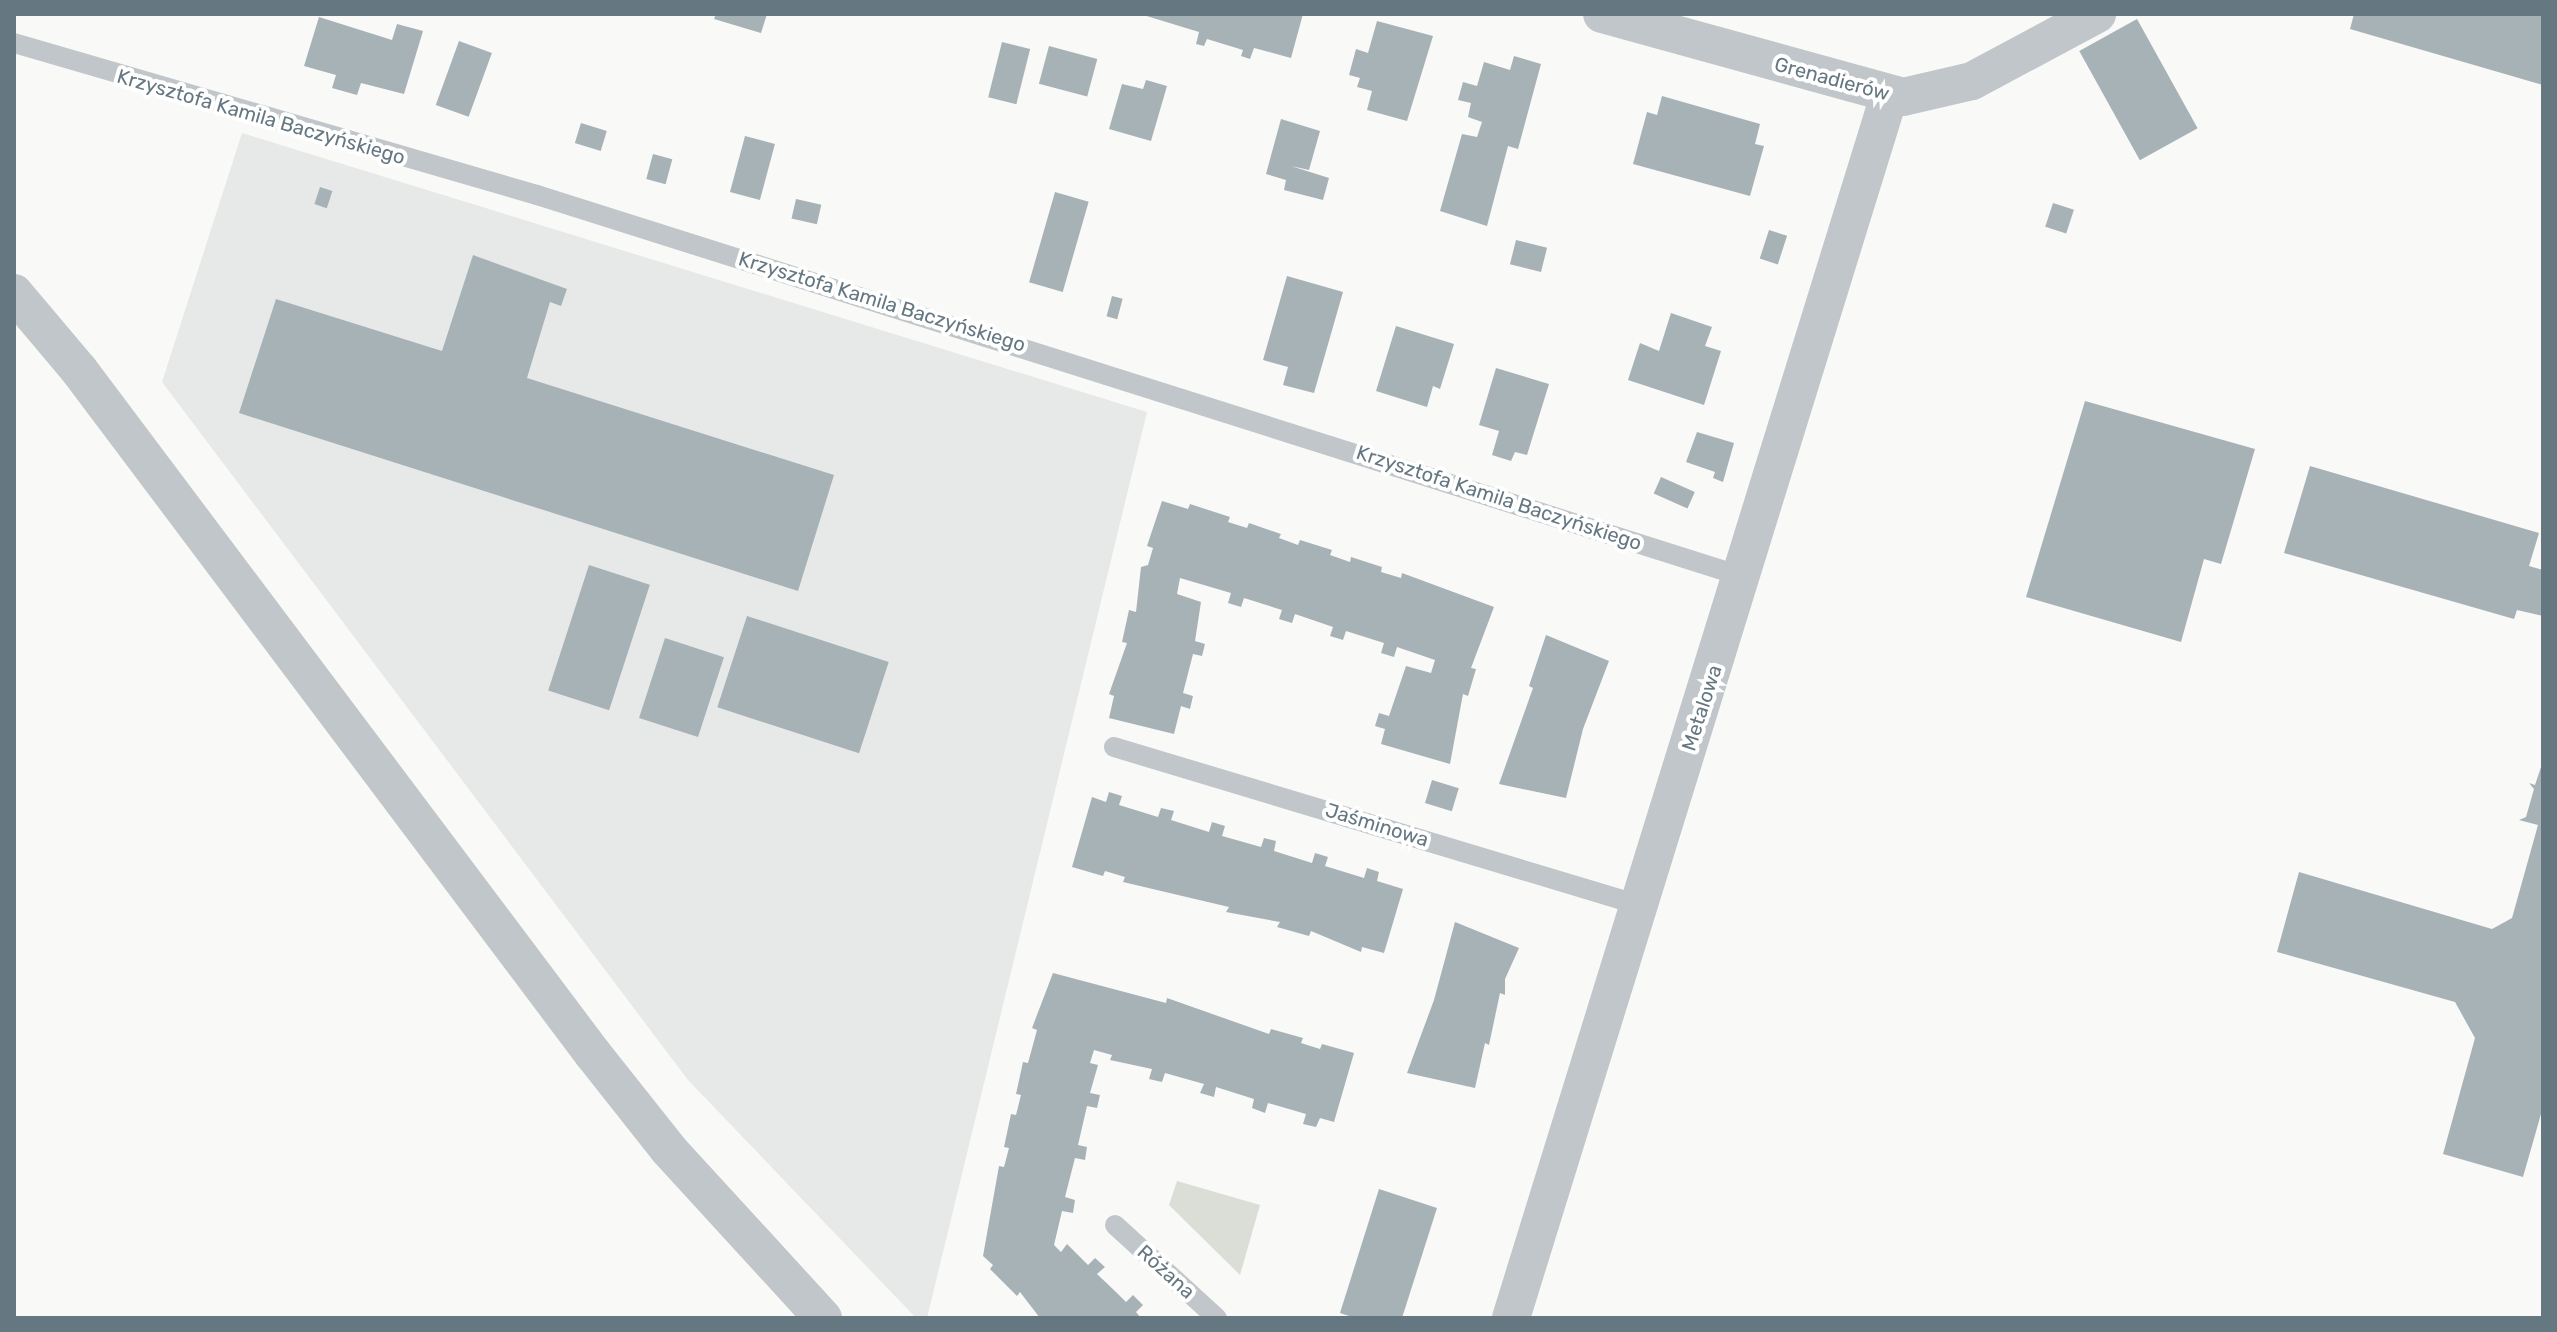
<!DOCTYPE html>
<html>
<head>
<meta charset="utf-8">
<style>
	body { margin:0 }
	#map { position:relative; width:2557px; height:1332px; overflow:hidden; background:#f9f9f7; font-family:Rubik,sans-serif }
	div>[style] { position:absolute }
	.built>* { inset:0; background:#e7e9e8 }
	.green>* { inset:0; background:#daded6 }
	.building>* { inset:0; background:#a7b2b6; transform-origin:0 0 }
	.service>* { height:20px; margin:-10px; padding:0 10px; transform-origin:10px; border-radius:10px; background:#c0c6c9 }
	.minor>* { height:38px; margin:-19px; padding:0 19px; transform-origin:19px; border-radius:19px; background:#c0c6c9 }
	span { translate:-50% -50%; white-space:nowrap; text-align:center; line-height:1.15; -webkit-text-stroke:8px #fff; paint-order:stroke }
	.street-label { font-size:20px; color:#657882 }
	.frame { position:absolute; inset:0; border:16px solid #657882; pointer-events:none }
</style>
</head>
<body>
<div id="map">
	<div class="built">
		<div style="clip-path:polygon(242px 133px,1147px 412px,927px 1318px,916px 1318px,688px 1080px,162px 382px)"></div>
	</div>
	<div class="green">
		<div style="clip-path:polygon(1177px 1181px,1260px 1205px,1240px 1275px,1169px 1205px)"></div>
	</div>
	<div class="building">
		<div style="clip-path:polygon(716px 14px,767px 14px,761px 33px,714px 19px)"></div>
		<div style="clip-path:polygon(1140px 14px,1303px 14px,1291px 58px,1254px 48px,1250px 59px,1241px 56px,1243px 50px,1207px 39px,1204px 46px,1196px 44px,1199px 32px)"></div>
		<div style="clip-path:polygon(2354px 14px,2543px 14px,2543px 85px,2350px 29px)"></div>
		<div style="clip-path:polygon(319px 17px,392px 40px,397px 24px,423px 31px,404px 94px,361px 83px,357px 95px,332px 88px,336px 75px,304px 66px)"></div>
		<div style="left:2137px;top:19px;width:125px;height:66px;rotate:61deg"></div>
		<div style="clip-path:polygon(1377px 21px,1433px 36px,1407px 121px,1367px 110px,1372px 91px,1357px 87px,1360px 78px,1349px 75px,1356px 49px,1368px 53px)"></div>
		<div style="left:459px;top:41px;width:35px;height:68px;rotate:20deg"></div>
		<div style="left:1002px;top:42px;width:29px;height:57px;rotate:14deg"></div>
		<div style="left:1049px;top:46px;width:50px;height:39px;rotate:15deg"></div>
		<div style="clip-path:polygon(1514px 56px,1541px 64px,1518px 149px,1508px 146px,1487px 226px,1440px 211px,1462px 134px,1477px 137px,1482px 122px,1468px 117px,1471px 103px,1458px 100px,1463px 82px,1477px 86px,1484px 62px,1510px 70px)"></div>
		<div style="clip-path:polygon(1146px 80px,1167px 86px,1151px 141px,1109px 129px,1122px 84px,1143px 89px)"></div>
		<div style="clip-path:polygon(1662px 96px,1760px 124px,1755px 144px,1764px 146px,1750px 196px,1633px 164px,1647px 112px,1657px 115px)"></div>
		<div style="clip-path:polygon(1281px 119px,1320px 131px,1309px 170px,1291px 166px,1329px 178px,1323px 200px,1284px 190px,1286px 180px,1266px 174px)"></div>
		<div style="left:581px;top:123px;width:27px;height:21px;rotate:17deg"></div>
		<div style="left:745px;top:136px;width:31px;height:58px;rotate:15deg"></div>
		<div style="left:653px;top:154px;width:20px;height:26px;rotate:15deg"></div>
		<div style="left:320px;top:187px;width:13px;height:18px;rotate:18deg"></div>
		<div style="left:1055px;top:192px;width:35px;height:94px;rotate:16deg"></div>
		<div style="left:796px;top:199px;width:26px;height:20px;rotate:13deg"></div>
		<div style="left:2053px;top:203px;width:22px;height:25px;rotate:18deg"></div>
		<div style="left:1769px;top:230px;width:19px;height:30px;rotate:18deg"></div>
		<div style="left:1516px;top:240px;width:32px;height:25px;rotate:14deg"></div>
		<div style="clip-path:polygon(473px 255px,567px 289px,561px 306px,550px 302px,527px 378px,834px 475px,798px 591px,239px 413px,276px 299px,442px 351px)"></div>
		<div style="clip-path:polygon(1287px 276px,1343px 292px,1314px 393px,1283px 385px,1288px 367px,1263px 360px)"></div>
		<div style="left:1112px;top:296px;width:11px;height:21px;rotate:15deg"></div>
		<div style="clip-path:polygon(1671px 313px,1712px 327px,1705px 346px,1721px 351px,1704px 405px,1628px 380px,1640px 343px,1659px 351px)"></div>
		<div style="clip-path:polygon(1396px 326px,1454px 344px,1440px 389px,1433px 386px,1427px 407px,1376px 391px)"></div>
		<div style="clip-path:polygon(1496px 368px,1549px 384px,1527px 455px,1515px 452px,1511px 461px,1492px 455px,1499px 431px,1479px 425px)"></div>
		<div style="clip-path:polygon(2085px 401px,2255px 449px,2221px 564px,2204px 559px,2181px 642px,2026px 597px)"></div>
		<div style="clip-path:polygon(1697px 432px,1734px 443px,1723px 482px,1713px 478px,1715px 472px,1686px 462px)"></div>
		<div style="clip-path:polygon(2310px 466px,2539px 533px,2529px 566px,2543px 570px,2543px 616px,2517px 610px,2514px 619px,2284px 553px)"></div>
		<div style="left:1661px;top:477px;width:37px;height:18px;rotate:24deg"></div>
		<div style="clip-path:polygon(1162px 501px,1188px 509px,1190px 504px,1230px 517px,1228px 522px,1247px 528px,1249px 523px,1281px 534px,1279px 538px,1298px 545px,1300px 540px,1332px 550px,1330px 555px,1350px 562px,1351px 557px,1382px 567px,1381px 572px,1401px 578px,1402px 573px,1494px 607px,1471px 668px,1476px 669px,1468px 696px,1463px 694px,1450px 764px,1381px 744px,1385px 729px,1375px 726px,1379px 713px,1389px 716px,1406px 666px,1431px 673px,1435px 660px,1397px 647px,1394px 657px,1381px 653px,1384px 643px,1346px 631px,1343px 640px,1330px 636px,1333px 627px,1295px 614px,1292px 623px,1279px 619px,1282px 610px,1244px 598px,1241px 607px,1228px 603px,1231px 593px,1180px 578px,1177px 594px,1201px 602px,1195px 641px,1205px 644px,1202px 656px,1193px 654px,1183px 693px,1193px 696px,1190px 709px,1181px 706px,1174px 734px,1109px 718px,1114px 696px,1109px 694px,1127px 643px,1122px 642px,1129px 610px,1136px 612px,1141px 567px,1148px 565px,1153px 548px,1147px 546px)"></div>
		<div style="left:589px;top:565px;width:64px;height:132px;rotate:18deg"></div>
		<div style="left:747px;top:616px;width:149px;height:96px;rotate:18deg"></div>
		<div style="clip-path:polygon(1546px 635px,1609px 661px,1583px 729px,1566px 798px,1499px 784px,1533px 688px,1529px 686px)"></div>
		<div style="left:665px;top:638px;width:62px;height:84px;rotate:18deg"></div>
		<div style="clip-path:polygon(2543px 761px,2543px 1107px,2523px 1177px,2443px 1154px,2475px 1038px,2455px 1002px,2277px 952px,2299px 872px,2492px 929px,2512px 918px,2538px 825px,2519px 820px,2526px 817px,2534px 789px,2529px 783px,2535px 785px)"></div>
		<div style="left:1432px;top:780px;width:28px;height:24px;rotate:17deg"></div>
		<div style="clip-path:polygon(1109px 792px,1122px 796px,1119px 805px,1158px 817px,1161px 808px,1174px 811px,1171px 820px,1209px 832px,1212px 822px,1225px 826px,1222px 836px,1261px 847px,1264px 838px,1276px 841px,1274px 851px,1312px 863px,1315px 853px,1328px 857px,1325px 866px,1364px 878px,1367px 868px,1379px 872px,1377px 881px,1403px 889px,1384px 953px,1362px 947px,1361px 952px,1311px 931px,1309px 936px,1277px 927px,1280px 922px,1226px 912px,1229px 907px,1123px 882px,1125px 877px,1105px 871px,1103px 876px,1072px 867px,1092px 797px,1106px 802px)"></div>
		<div style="clip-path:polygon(1455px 922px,1519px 948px,1505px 979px,1505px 995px,1500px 993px,1489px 1045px,1485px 1043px,1475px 1088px,1407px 1073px,1434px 1000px)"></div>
		<div style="clip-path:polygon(1053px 973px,1166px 1003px,1167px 998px,1269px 1034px,1271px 1029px,1303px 1038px,1301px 1043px,1320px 1049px,1322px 1044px,1354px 1053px,1334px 1122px,1320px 1118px,1316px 1127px,1303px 1124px,1306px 1114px,1268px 1103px,1265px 1113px,1252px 1108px,1254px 1099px,1216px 1087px,1214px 1097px,1200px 1093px,1204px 1084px,1165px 1073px,1162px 1082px,1149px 1079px,1152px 1069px,1110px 1060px,1112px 1055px,1094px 1050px,1090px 1063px,1098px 1065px,1090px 1093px,1100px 1095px,1097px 1108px,1087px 1106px,1078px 1145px,1087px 1147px,1085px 1160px,1075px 1158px,1065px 1197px,1075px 1200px,1073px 1213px,1062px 1211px,1054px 1245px,1061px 1252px,1067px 1244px,1088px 1265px,1095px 1258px,1105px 1267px,1097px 1274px,1117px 1293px,1126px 1302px,1133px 1295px,1143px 1305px,1136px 1312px,1141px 1318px,1040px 1318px,1020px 1292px,1017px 1296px,990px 1269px,993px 1265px,983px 1256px,999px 1166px,1004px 1167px,1009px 1148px,1004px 1147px,1011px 1114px,1016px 1115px,1021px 1095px,1016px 1094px,1023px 1062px,1028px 1063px,1037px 1030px,1032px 1028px)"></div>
		<div style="clip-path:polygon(1379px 1189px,1437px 1208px,1402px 1318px,1355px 1318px,1340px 1313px)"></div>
	</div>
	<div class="service">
		<div style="left:14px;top:43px;width:545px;rotate:16.21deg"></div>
		<div style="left:537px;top:195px;width:1266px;rotate:17.56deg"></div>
		<div style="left:1114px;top:747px;width:548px;rotate:16.75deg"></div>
		<div style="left:1115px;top:1225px;width:138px;rotate:42.4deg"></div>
	</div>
	<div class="minor">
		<div style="left:1602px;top:14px;width:312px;rotate:15.4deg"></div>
		<div style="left:1903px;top:97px;width:71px;rotate:-13.1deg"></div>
		<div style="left:1972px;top:81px;width:142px;rotate:-28.2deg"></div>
		<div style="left:14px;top:293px;width:101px;rotate:49.8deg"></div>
		<div style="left:79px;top:370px;width:856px;rotate:53.08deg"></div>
		<div style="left:593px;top:1054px;width:122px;rotate:51.6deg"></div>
		<div style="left:669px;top:1150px;width:228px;rotate:47.5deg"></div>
		<div style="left:1511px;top:1318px;width:1279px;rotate:-72.81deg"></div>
	</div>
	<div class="street-label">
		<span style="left:1832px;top:79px;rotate:15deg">Grenadierów</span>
		<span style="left:261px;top:117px;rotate:16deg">Krzysztofa Kamila Baczyńskiego</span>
		<span style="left:882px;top:302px;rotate:17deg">Krzysztofa Kamila Baczyńskiego</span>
		<span style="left:1499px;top:498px;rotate:18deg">Krzysztofa Kamila Baczyńskiego</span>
		<span style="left:1702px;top:708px;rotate:-72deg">Metalowa</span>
		<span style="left:1377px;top:825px;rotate:17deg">Jaśminowa</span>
		<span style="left:1166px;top:1272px;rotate:42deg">Różana</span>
	</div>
	<div class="frame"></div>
</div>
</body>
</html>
